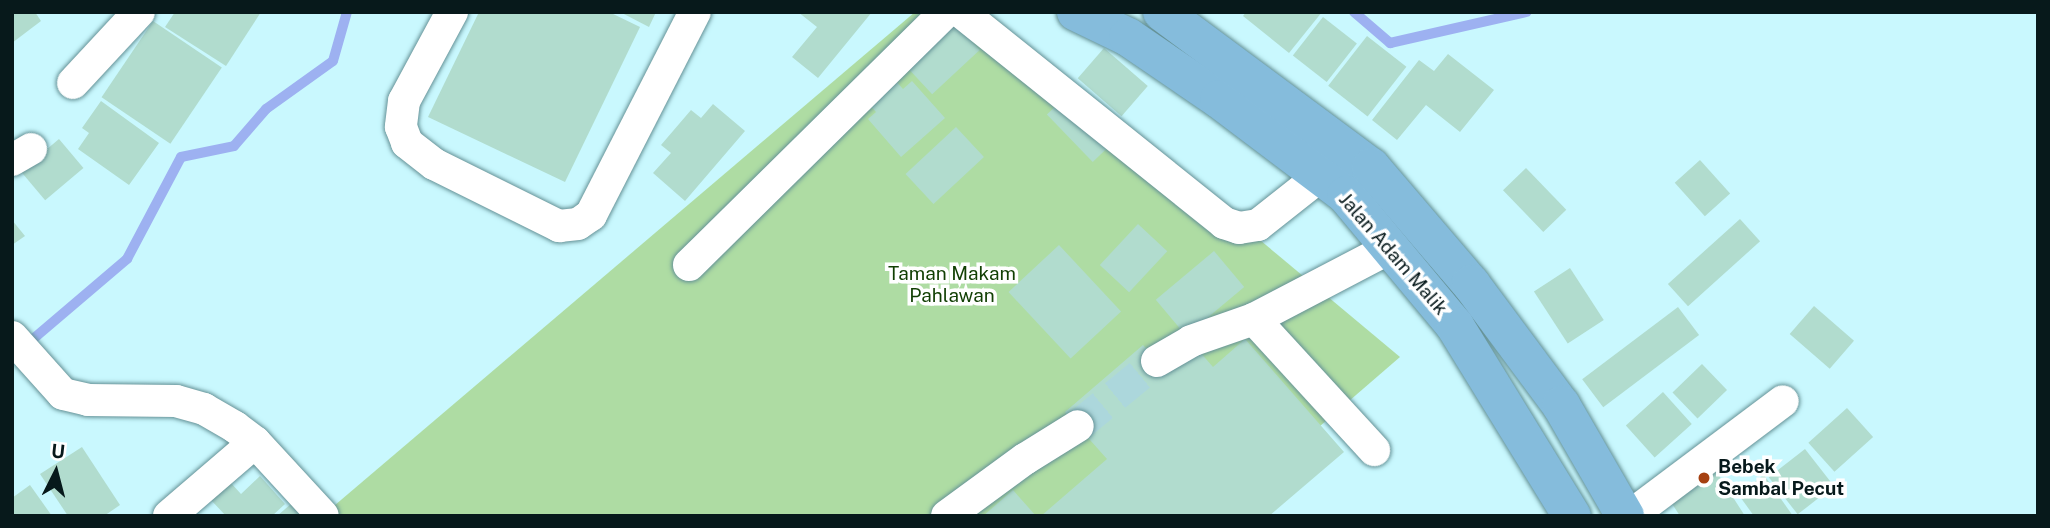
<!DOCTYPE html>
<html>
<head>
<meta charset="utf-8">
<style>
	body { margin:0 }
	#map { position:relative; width:2050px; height:528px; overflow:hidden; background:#c9f8fe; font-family:"Public Sans",sans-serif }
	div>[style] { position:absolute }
	.green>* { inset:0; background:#aedca3 }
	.stream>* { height:10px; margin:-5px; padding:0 5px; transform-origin:5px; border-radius:5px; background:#9db1f1 }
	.building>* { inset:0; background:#b1dcce; transform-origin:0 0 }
	.minor-tunnel>* { height:32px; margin-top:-16px; transform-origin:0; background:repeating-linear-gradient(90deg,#acd7dc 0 32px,transparent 0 48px) }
	.roads { filter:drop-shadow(0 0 2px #649196) drop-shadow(0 0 2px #649196) }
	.minor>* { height:32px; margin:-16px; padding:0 16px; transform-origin:16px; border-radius:16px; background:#fff }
	.major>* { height:38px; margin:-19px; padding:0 19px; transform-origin:19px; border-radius:19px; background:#85bcdc }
	.dots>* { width:19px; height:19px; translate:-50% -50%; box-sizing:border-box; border:4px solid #fff; border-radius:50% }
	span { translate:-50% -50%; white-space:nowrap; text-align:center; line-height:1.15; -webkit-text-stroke:7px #fff; paint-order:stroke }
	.street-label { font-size:19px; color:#07191b }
	.park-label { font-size:19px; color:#113f03 }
	.poi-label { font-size:19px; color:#07191b; font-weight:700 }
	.left { translate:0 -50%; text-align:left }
	.frame { position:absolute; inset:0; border:14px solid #07191b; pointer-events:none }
	.north { position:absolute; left:21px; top:437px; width:70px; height:70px; -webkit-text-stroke:5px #fff; paint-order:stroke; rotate:6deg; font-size:19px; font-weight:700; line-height:28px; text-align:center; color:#07191b }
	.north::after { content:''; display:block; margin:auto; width:24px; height:32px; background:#07191b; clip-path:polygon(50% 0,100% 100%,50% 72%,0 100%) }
</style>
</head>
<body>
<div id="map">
	<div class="green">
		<div style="clip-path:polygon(915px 12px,987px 12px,1400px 357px,1216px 516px,332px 516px,328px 511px)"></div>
	</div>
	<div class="stream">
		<div style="left:1354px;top:12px;width:48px;rotate:40.7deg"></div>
		<div style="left:1390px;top:43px;width:140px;rotate:-12.8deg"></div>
		<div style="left:26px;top:345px;width:133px;rotate:-40.4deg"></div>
		<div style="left:127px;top:259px;width:115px;rotate:-62.1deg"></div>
		<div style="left:181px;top:157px;width:54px;rotate:-11.7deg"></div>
		<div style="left:234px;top:146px;width:49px;rotate:-49.1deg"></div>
		<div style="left:266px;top:109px;width:82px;rotate:-35.6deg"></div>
		<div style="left:333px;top:61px;width:51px;rotate:-74.1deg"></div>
	</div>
	<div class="building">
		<div style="clip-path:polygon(12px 12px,35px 12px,41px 21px,12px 43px)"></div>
		<div style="clip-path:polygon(175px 12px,261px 12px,226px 66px,165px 27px)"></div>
		<div style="clip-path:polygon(479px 12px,609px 12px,640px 27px,565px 182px,428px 117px)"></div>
		<div style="clip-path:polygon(620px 12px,656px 12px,649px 27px)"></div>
		<div style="clip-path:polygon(798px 12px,872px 12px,818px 78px,792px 57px,817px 27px)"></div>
		<div style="clip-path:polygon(1246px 12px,1322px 12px,1289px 53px,1243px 16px)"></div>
		<div style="left:949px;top:17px;width:45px;height:65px;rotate:47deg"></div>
		<div style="left:1323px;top:17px;width:43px;height:49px;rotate:38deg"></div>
		<div style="left:153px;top:21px;width:83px;height:92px;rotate:34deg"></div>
		<div style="left:1367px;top:36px;width:50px;height:63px;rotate:38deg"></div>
		<div style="left:1104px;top:48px;width:58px;height:40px;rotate:41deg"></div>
		<div style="clip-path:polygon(1448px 54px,1494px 90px,1460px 132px,1426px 105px,1397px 140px,1372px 120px,1419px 60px,1434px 71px)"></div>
		<div style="clip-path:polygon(894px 79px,903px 89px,912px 81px,945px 118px,901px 157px,868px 119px,876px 112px,867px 102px)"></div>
		<div style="left:1062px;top:100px;width:66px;height:21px;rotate:46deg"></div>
		<div style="clip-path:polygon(101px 101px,159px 143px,129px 185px,78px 149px,89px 133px,82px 128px)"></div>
		<div style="clip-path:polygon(713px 104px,745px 131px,685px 201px,653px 173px,671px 153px,661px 145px,691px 110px,701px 118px)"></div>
		<div style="left:956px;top:127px;width:41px;height:69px;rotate:47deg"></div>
		<div style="left:59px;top:139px;width:38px;height:50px;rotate:50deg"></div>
		<div style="left:1700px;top:160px;width:45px;height:34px;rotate:48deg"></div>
		<div style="left:1526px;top:168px;width:58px;height:32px;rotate:46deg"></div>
		<div style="left:1740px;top:219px;width:30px;height:97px;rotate:48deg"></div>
		<div style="clip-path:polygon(12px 220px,25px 236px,12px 245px)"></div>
		<div style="left:1138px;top:224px;width:40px;height:56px;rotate:43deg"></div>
		<div style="left:1059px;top:245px;width:91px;height:69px;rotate:47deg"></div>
		<div style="left:1214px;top:251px;width:47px;height:76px;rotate:50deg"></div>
		<div style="left:1570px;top:268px;width:62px;height:43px;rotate:57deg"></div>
		<div style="left:1814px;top:306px;width:53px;height:37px;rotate:41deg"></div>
		<div style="left:1678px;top:307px;width:35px;height:120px;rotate:53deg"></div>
		<div style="clip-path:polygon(1245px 339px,1344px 452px,1269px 516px,1041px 516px,1107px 459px,1065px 412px,1143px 345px,1163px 368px,1192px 343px,1213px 367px)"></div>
		<div style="left:1702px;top:364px;width:36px;height:41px;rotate:46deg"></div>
		<div style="left:1663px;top:392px;width:43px;height:50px;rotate:48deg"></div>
		<div style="left:1847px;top:408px;width:39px;height:52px;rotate:48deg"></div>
		<div style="clip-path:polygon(82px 447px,120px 505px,104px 516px,68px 516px,40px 474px)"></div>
		<div style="left:1805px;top:449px;width:47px;height:46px;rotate:52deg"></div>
		<div style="clip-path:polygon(1711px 463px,1745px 516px,1680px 516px,1665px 493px)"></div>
		<div style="clip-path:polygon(1764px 475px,1793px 516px,1754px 516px,1738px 494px)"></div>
		<div style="clip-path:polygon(260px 476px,285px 504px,272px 516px,226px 516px,211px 500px,231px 483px,241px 494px)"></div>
		<div style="clip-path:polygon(30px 485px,52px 516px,12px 516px,12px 498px)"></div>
		<div style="clip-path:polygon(1013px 490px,1036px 516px,983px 516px)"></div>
		<div style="clip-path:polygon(292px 503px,303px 516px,277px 516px)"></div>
	</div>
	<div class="minor-tunnel">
		<div style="left:1078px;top:426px;width:102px;rotate:-39.4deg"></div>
	</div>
	<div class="roads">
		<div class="minor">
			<div style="left:452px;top:12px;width:101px;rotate:118.3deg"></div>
			<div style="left:404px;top:101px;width:26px;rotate:97deg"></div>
			<div style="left:401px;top:127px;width:17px;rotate:69deg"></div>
			<div style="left:407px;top:143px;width:34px;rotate:38deg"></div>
			<div style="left:434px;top:164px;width:140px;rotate:26.4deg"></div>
			<div style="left:559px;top:226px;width:19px;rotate:-6deg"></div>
			<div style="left:578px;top:224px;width:16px;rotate:-35deg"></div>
			<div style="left:591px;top:215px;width:228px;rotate:-62.9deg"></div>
			<div style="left:961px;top:12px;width:337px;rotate:38.7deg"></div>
			<div style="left:1224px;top:223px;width:16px;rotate:18deg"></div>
			<div style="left:1239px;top:228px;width:19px;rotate:-9deg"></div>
			<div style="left:1258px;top:225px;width:79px;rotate:-38.3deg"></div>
			<div style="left:73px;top:83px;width:97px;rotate:-47.1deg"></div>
			<div style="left:12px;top:160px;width:22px;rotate:-30deg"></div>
			<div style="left:689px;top:265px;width:361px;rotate:-44.6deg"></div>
			<div style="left:1254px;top:319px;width:178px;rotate:47.5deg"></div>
			<div style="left:12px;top:337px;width:76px;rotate:48.2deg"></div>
			<div style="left:63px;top:394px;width:26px;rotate:13deg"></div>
			<div style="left:88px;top:400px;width:88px;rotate:0.7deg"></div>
			<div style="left:176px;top:401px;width:29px;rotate:16deg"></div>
			<div style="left:204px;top:409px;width:36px;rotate:30deg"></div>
			<div style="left:235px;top:427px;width:25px;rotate:37deg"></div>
			<div style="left:255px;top:442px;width:100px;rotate:47.4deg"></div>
			<div style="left:1157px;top:361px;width:39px;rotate:-30deg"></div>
			<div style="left:1191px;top:341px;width:67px;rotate:-19.2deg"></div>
			<div style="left:1254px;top:319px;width:153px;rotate:-27.6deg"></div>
			<div style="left:169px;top:516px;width:113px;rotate:-40.7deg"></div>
			<div style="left:947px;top:516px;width:97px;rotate:-36.2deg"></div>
			<div style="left:1025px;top:459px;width:62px;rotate:-31.9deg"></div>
			<div style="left:1630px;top:516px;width:191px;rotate:-36.9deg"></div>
		</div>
		<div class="major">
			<div style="left:1076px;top:12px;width:58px;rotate:25.7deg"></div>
			<div style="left:1128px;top:37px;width:110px;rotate:34.3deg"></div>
			<div style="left:1219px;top:99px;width:159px;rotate:37.1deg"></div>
			<div style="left:1346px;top:195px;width:170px;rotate:50.2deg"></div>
			<div style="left:1455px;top:326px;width:223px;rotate:58.4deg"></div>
			<div style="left:1162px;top:12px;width:260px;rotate:36.6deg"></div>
			<div style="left:1371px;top:167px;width:154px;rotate:49.5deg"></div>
			<div style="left:1471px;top:284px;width:151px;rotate:53.4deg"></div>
			<div style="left:1561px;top:405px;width:128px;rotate:60deg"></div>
		</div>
	</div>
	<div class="dots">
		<div style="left:1704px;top:478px;background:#a54011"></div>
	</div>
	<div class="street-label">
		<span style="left:1393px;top:254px;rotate:49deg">Jalan Adam Malik</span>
	</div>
	<div class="park-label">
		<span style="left:952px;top:285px">Taman Makam<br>Pahlawan</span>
	</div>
	<div class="poi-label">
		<span class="left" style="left:1718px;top:478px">Bebek<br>Sambal Pecut</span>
	</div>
	<div class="frame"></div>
	<div class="north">U</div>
</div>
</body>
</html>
